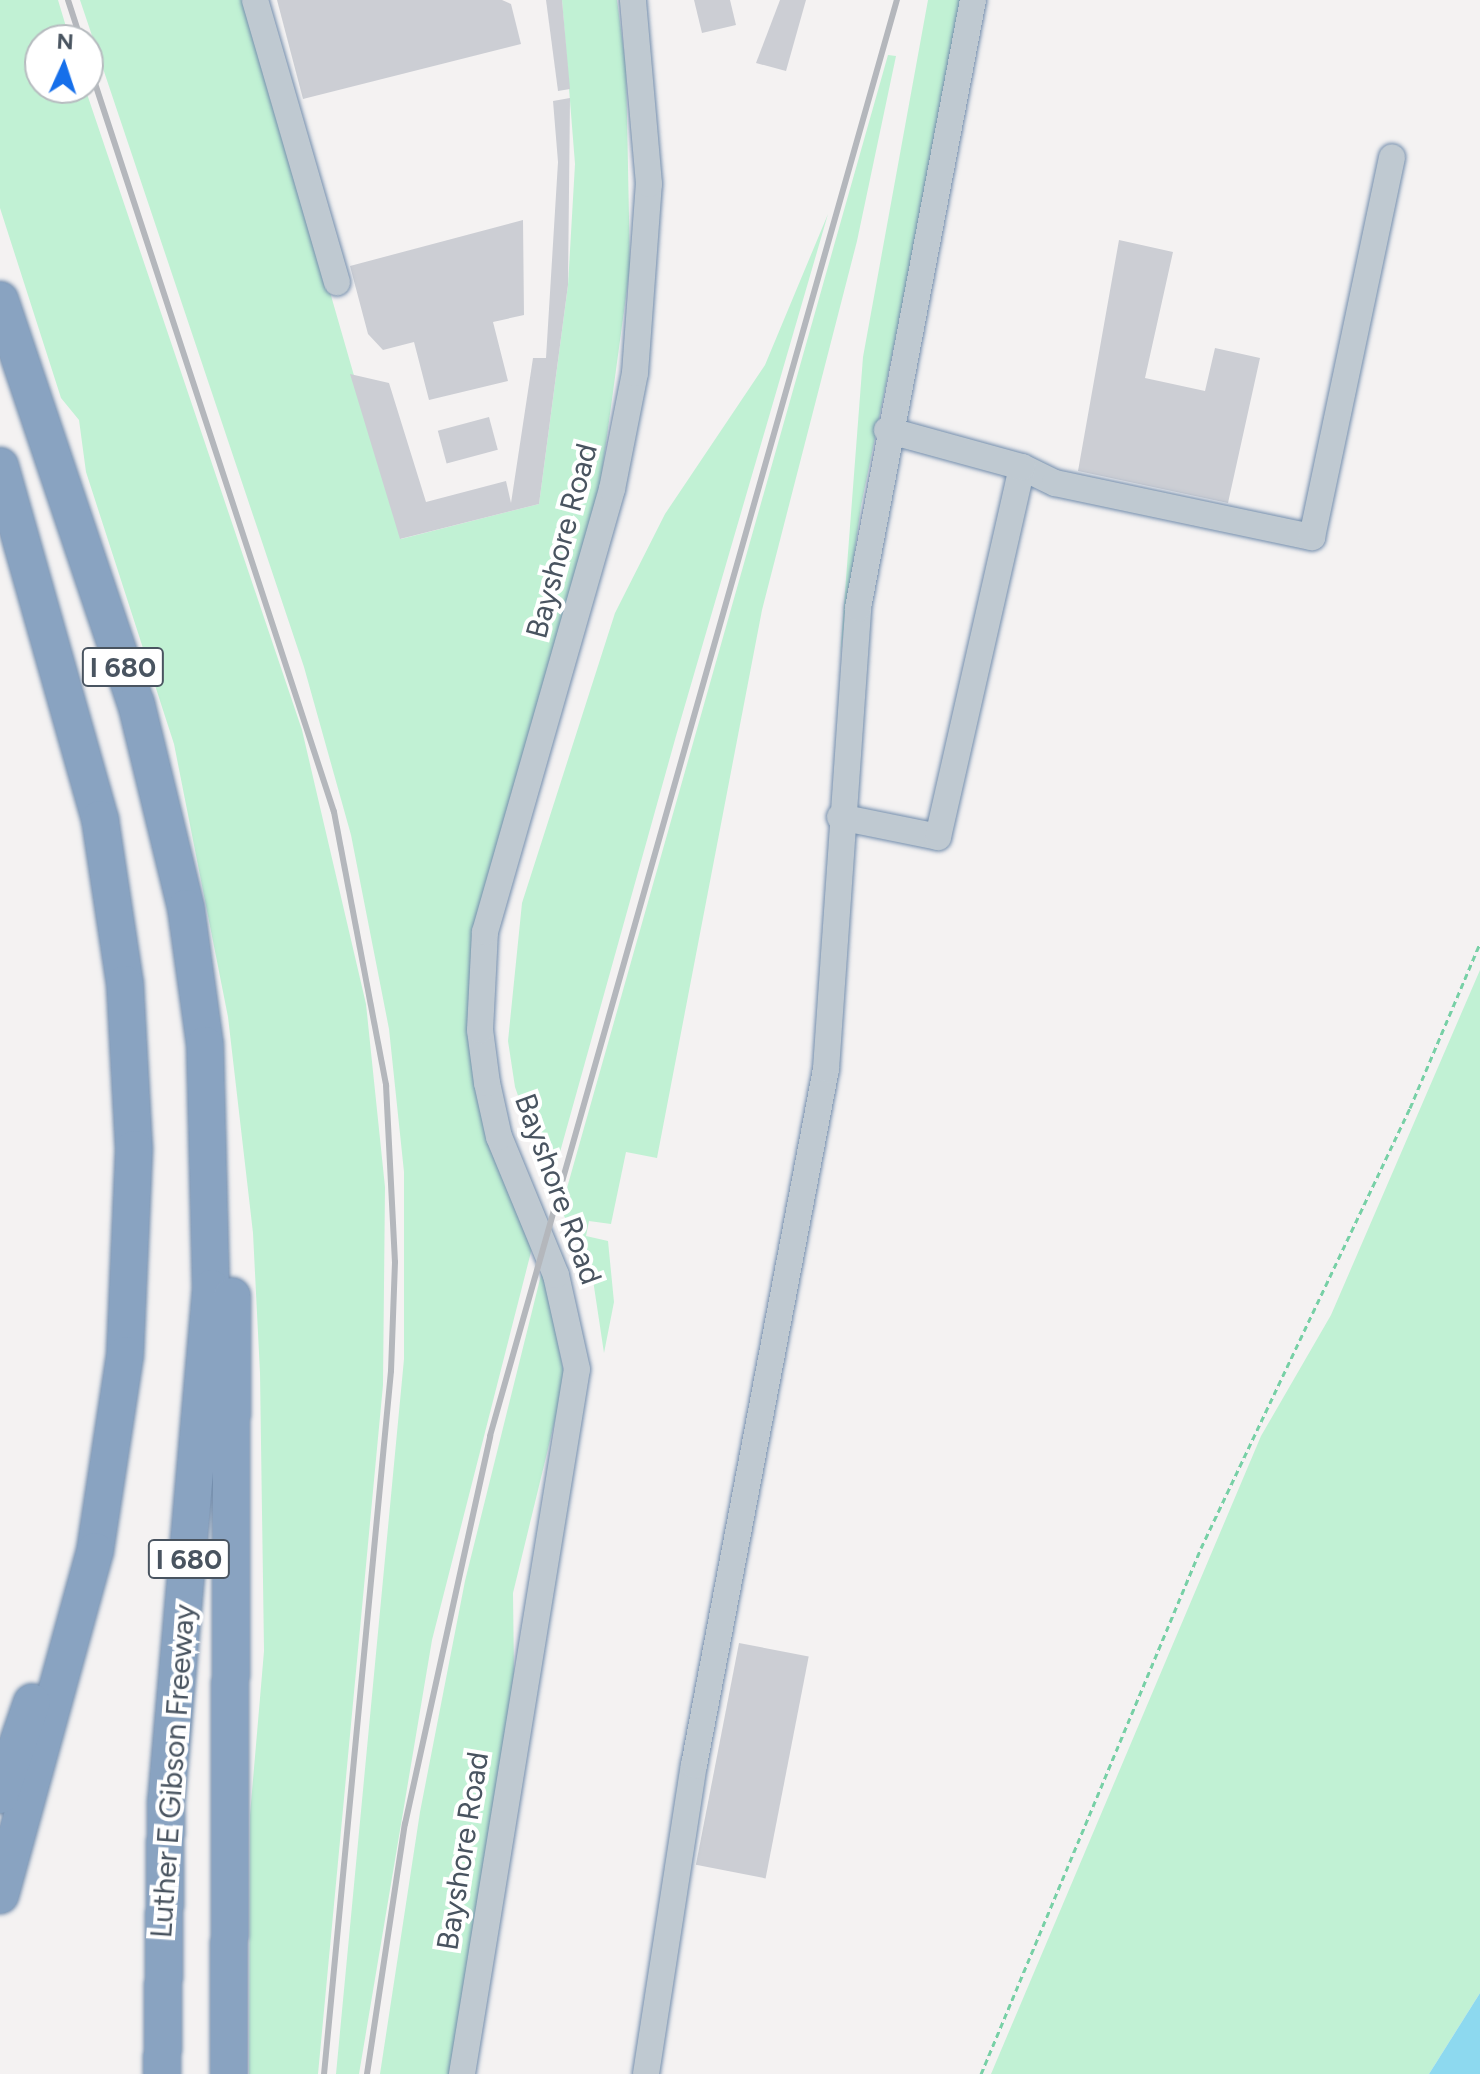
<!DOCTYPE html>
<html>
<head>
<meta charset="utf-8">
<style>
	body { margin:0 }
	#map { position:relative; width:1480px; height:2074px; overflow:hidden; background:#f4f2f2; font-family:Figtree,sans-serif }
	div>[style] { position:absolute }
	.green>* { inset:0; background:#c1f1d4 }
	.water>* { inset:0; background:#8dd9ef }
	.building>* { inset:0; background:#ccced4; transform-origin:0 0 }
	.path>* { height:3px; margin-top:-1.5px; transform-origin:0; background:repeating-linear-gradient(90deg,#77d0a6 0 6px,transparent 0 10px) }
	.roads { filter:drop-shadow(0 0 2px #748ead) drop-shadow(0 0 2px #748ead) }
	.minor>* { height:26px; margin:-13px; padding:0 13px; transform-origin:13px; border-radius:13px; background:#bfc9d1 }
	.highway>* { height:36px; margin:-18px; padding:0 18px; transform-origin:18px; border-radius:18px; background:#89a3c1 }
	.rail>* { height:6px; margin:-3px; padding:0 3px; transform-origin:3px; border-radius:3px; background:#b4b7bc }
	span { translate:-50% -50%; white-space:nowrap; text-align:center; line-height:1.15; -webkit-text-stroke:8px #fff; paint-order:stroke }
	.shield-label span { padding:2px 6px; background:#fff; border:2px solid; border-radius:6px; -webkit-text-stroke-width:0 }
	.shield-label { font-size:28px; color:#495460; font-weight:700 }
	.street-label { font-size:30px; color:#495460 }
	.north { position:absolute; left:24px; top:24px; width:80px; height:80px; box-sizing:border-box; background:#fff; border:2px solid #b6bbbf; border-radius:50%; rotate:3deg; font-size:22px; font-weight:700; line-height:32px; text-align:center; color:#495460 }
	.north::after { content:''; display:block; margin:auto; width:28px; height:36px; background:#166fea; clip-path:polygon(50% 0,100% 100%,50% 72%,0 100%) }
</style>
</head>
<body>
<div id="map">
	<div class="green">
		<div style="clip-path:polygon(0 0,58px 0,70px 40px,40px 40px,40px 88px,85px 88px,302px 730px,366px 1004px,385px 1187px,383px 1385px,318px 2074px,249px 2074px,250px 1815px,264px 1651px,260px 1373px,253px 1233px,228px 1017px,174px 744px,86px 472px,79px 420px,61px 398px,0 208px)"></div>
		<div style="clip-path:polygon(80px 0,246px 0,401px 539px,539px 504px,568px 285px,575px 164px,562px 0,617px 0,626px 66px,630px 267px,601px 480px,475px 957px,532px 1248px,432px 1640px,359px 2074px,336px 2074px,404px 1359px,404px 1172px,389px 1029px,351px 835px,304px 667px)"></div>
		<div style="clip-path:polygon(928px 0,965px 0,861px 506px,840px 657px,863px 357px)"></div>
		<div style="clip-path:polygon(888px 55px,896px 56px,857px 241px,762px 610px,657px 1158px,626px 1152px,611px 1224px,589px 1221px,586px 1236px,608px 1241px,614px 1302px,604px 1353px,593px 1280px,561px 1209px)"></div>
		<div style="clip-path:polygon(828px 214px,676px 736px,550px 1188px,515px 1087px,508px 1041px,522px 903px,615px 613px,665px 514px,765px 365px)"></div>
		<div style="clip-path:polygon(1480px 970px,1480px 1993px,1429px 2074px,991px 2074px,1261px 1436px,1331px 1315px)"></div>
		<div style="clip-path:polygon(543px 1267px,565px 1379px,513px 1593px,514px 1674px,453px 2074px,380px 2074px,420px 1812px,465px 1581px)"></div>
	</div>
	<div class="water">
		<div style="clip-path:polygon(1480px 1993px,1480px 2074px,1429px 2074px)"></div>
	</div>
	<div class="building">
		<div style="clip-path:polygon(277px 0,502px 0,511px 4px,521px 44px,303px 99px)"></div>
		<div style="clip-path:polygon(546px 0,562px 0,570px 89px,558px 91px)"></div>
		<div style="clip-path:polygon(694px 0,730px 0,736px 25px,702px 33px)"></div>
		<div style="clip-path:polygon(780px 0,806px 0,786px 71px,756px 63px)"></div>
		<div style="clip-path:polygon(570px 98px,568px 285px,539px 504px,400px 539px,350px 374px,389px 383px,426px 502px,506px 481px,511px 503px,533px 358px,546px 358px,558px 162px,553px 101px)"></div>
		<div style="clip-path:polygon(523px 220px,524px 315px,493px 322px,508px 381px,429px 400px,414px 342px,383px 350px,368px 334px,350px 266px)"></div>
		<div style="clip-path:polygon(1119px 240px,1173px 252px,1145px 378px,1205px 391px,1215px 348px,1260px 358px,1228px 503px,1078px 471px)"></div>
		<div style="left:489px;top:417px;width:34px;height:53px;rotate:75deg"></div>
		<div style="left:739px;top:1643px;width:71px;height:226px;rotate:11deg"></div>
	</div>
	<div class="path">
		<div style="left:981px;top:2074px;width:570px;rotate:-67.3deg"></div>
		<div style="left:1201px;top:1548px;width:487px;rotate:-64.6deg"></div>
		<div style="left:1410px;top:1108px;width:179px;rotate:-67deg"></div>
	</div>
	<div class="roads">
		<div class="minor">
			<div style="left:255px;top:0;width:294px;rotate:73.8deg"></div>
			<div style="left:1022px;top:467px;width:37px;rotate:26deg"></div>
			<div style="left:1055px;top:483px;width:263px;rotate:11.9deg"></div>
			<div style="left:1312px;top:537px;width:388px;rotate:-78.1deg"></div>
			<div style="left:840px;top:817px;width:100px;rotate:11.5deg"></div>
			<div style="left:938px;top:837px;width:379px;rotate:-77.2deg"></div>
			<div style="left:1022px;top:467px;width:140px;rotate:-164.7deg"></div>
			<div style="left:462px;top:2074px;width:714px;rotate:-80.74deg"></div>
			<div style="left:577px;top:1369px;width:96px;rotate:-102.6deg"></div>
			<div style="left:556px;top:1275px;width:149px;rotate:-112.4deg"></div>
			<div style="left:499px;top:1137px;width:55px;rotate:-102.5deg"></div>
			<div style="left:487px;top:1083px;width:53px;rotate:-97.5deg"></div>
			<div style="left:480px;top:1030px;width:98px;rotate:-87.1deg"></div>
			<div style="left:485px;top:932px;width:461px;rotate:-74deg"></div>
			<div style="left:612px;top:489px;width:118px;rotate:-78.8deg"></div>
			<div style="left:635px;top:373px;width:190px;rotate:-85.8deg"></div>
			<div style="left:649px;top:184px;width:185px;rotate:-95deg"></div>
			<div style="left:646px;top:2074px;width:313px;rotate:-81.2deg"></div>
			<div style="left:694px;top:1765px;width:708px;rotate:-79.26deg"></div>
			<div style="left:826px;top:1069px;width:462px;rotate:-86deg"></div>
			<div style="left:858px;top:608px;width:619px;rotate:-79.29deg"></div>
		</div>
		<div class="highway">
			<div style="left:0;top:300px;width:425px;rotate:71.4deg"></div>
			<div style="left:136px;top:703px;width:211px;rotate:76.3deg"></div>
			<div style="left:186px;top:908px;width:138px;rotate:82.1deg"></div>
			<div style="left:205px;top:1045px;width:243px;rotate:88.6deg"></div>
			<div style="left:211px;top:1288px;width:517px;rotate:94.99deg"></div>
			<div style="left:166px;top:1803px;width:271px;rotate:90.8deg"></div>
			<div style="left:0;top:466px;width:367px;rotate:74.2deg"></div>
			<div style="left:100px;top:819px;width:167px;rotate:81.4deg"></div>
			<div style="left:125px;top:984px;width:165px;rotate:86.9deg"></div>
			<div style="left:134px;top:1149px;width:206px;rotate:92.5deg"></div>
			<div style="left:125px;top:1355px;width:198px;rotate:98.7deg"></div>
			<div style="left:95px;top:1551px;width:357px;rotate:105.4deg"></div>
			<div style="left:0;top:1795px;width:98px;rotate:-71deg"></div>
			<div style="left:229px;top:2074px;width:778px;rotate:-89.78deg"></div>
		</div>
	</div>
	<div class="rail">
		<div style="left:68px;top:0;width:42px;rotate:72deg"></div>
		<div style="left:88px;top:62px;width:789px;rotate:71.84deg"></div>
		<div style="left:334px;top:812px;width:278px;rotate:79.2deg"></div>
		<div style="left:386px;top:1085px;width:177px;rotate:87.1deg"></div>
		<div style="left:395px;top:1262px;width:109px;rotate:92.1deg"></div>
		<div style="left:391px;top:1371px;width:706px;rotate:95.44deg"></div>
		<div style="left:367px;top:2074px;width:253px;rotate:-81.4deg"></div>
		<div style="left:405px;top:1824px;width:397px;rotate:-77.6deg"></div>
		<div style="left:490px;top:1436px;width:1493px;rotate:-74.18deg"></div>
	</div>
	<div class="shield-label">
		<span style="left:123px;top:667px">I 680</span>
		<span style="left:189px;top:1559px">I 680</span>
	</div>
	<div class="street-label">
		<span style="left:562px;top:541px;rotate:-75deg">Bayshore Road</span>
		<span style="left:558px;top:1189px;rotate:70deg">Bayshore Road</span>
		<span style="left:173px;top:1771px;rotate:-86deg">Luther E Gibson Freeway</span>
		<span style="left:463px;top:1851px;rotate:-81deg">Bayshore Road</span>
	</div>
	<div class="north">N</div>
</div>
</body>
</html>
